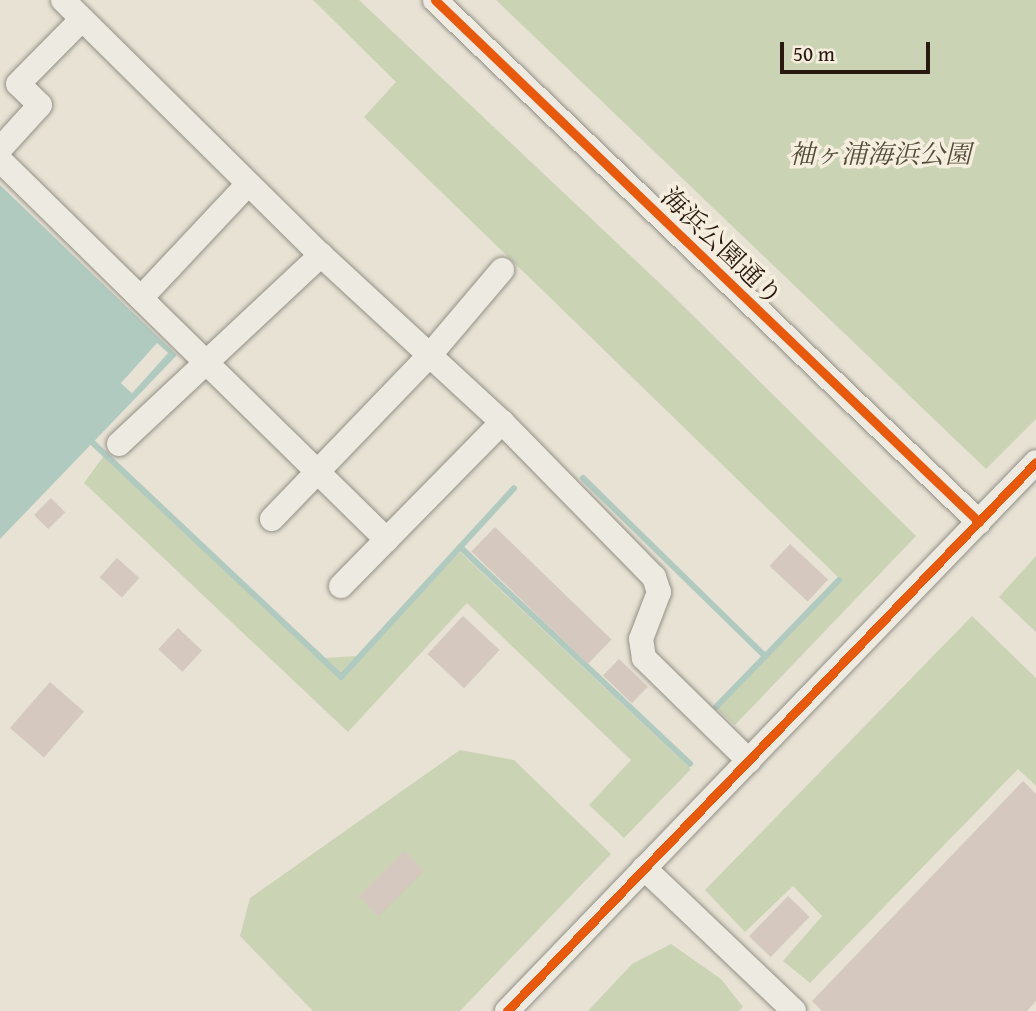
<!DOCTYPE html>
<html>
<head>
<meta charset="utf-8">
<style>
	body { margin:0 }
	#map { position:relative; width:1036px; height:1011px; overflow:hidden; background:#e7e2d4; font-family:"Gentium Book Plus","Noto Serif JP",serif }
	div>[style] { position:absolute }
	.green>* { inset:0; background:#cbd3b5 }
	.water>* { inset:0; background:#b1cac0 }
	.pier>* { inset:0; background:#e7e2d4; transform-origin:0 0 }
	.stream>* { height:6px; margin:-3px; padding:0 3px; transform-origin:3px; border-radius:3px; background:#b1cac0 }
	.building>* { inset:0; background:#d5c8be; transform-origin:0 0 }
	.roads { filter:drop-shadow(0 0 2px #949086) drop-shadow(0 0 2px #949086) }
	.minor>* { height:24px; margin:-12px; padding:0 12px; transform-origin:12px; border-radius:12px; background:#edeae2 }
	.cycleway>* { height:9px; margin:-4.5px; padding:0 4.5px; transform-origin:4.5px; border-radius:4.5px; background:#e8590c }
	span { translate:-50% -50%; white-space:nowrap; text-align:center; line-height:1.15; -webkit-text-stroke:7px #f5eede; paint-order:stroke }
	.park-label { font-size:26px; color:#524c39; font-style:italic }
	.street-label { font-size:26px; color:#28180f }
	.scale { position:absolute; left:780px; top:42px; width:150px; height:32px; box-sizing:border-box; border:4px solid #28180f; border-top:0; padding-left:9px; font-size:21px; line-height:24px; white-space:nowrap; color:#28180f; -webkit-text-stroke:5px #f5eede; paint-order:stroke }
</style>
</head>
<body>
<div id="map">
	<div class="green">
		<div style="clip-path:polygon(313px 0,359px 0,668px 291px,916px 536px,735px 725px,717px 709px,841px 580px,364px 117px,396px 82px)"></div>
		<div style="clip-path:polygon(496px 0,1036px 0,1036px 419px,986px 469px)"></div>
		<div style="clip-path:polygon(105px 454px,325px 658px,357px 656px,460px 552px,691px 769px,624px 838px,589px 805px,631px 760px,467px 603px,348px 732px,84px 483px)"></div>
		<div style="clip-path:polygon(1036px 556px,1036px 632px,999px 597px)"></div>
		<div style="clip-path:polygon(972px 616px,1036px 678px,1036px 786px,1018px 769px,810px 983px,783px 961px,822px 916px,793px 886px,745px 932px,705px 890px)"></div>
		<div style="clip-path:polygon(460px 750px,514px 760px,611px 854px,460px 1011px,313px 1011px,240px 936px,250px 898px)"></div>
		<div style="clip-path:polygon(671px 944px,721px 979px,743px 1007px,739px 1011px,588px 1011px,632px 964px)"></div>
	</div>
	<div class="water">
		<div style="clip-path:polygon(0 185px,177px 355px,0 539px)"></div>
	</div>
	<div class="pier">
		<div style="left:157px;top:343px;width:15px;height:54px;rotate:42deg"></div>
	</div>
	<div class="stream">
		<div style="left:93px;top:443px;width:341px;rotate:43.3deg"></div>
		<div style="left:341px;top:677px;width:256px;rotate:-47.5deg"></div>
		<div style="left:583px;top:478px;width:255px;rotate:44.4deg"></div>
		<div style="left:460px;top:547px;width:316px;rotate:43.3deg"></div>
		<div style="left:716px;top:707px;width:177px;rotate:-45.9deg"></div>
	</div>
	<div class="building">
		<div style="left:51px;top:498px;width:20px;height:24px;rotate:45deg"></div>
		<div style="left:495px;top:527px;width:162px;height:34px;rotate:44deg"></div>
		<div style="left:790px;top:544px;width:52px;height:30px;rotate:43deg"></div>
		<div style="left:117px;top:558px;width:30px;height:26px;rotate:42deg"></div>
		<div style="left:463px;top:616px;width:50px;height:52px;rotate:43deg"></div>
		<div style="left:178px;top:628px;width:33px;height:29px;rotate:43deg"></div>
		<div style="left:619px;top:659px;width:40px;height:23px;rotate:44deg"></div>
		<div style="left:50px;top:682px;width:45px;height:61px;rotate:41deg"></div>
		<div style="clip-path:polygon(1023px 781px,1036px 794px,1036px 1001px,1027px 1011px,822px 1011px,812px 1001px)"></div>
		<div style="left:404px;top:851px;width:28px;height:64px;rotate:45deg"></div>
		<div style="left:788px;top:896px;width:30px;height:56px;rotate:44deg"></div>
	</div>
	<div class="roads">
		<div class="minor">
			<div style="left:63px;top:0;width:363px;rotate:44.7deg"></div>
			<div style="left:321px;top:255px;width:246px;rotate:42.7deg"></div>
			<div style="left:502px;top:422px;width:217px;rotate:45.6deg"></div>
			<div style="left:654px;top:577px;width:16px;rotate:72deg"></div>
			<div style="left:659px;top:592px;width:50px;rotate:111deg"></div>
			<div style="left:641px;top:639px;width:19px;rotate:81deg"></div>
			<div style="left:644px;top:658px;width:147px;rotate:44.4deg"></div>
			<div style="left:435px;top:0;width:754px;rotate:43.82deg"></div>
			<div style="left:0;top:149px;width:59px;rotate:-47.7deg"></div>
			<div style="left:40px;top:105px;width:30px;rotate:-136deg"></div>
			<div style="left:18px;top:84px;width:91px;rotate:-45.4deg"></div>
			<div style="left:0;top:160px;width:542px;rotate:44.48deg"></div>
			<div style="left:141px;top:298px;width:156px;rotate:-46.8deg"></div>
			<div style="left:119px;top:444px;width:277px;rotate:-43.1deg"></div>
			<div style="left:272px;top:519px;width:226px;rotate:-46.1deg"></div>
			<div style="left:429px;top:356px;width:113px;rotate:-49.7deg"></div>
			<div style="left:341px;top:586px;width:230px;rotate:-45.5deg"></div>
			<div style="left:644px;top:868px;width:207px;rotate:43.6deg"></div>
			<div style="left:507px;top:1011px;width:762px;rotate:-46.06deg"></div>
		</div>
	</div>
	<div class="cycleway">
		<div style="left:435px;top:0;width:754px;rotate:43.82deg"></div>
		<div style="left:507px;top:1011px;width:762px;rotate:-46.06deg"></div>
	</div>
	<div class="park-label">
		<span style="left:880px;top:154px">袖ヶ浦海浜公園</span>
	</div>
	<div class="street-label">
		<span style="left:722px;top:246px;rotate:44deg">海浜公園通り</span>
	</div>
	<div class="scale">50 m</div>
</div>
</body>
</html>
